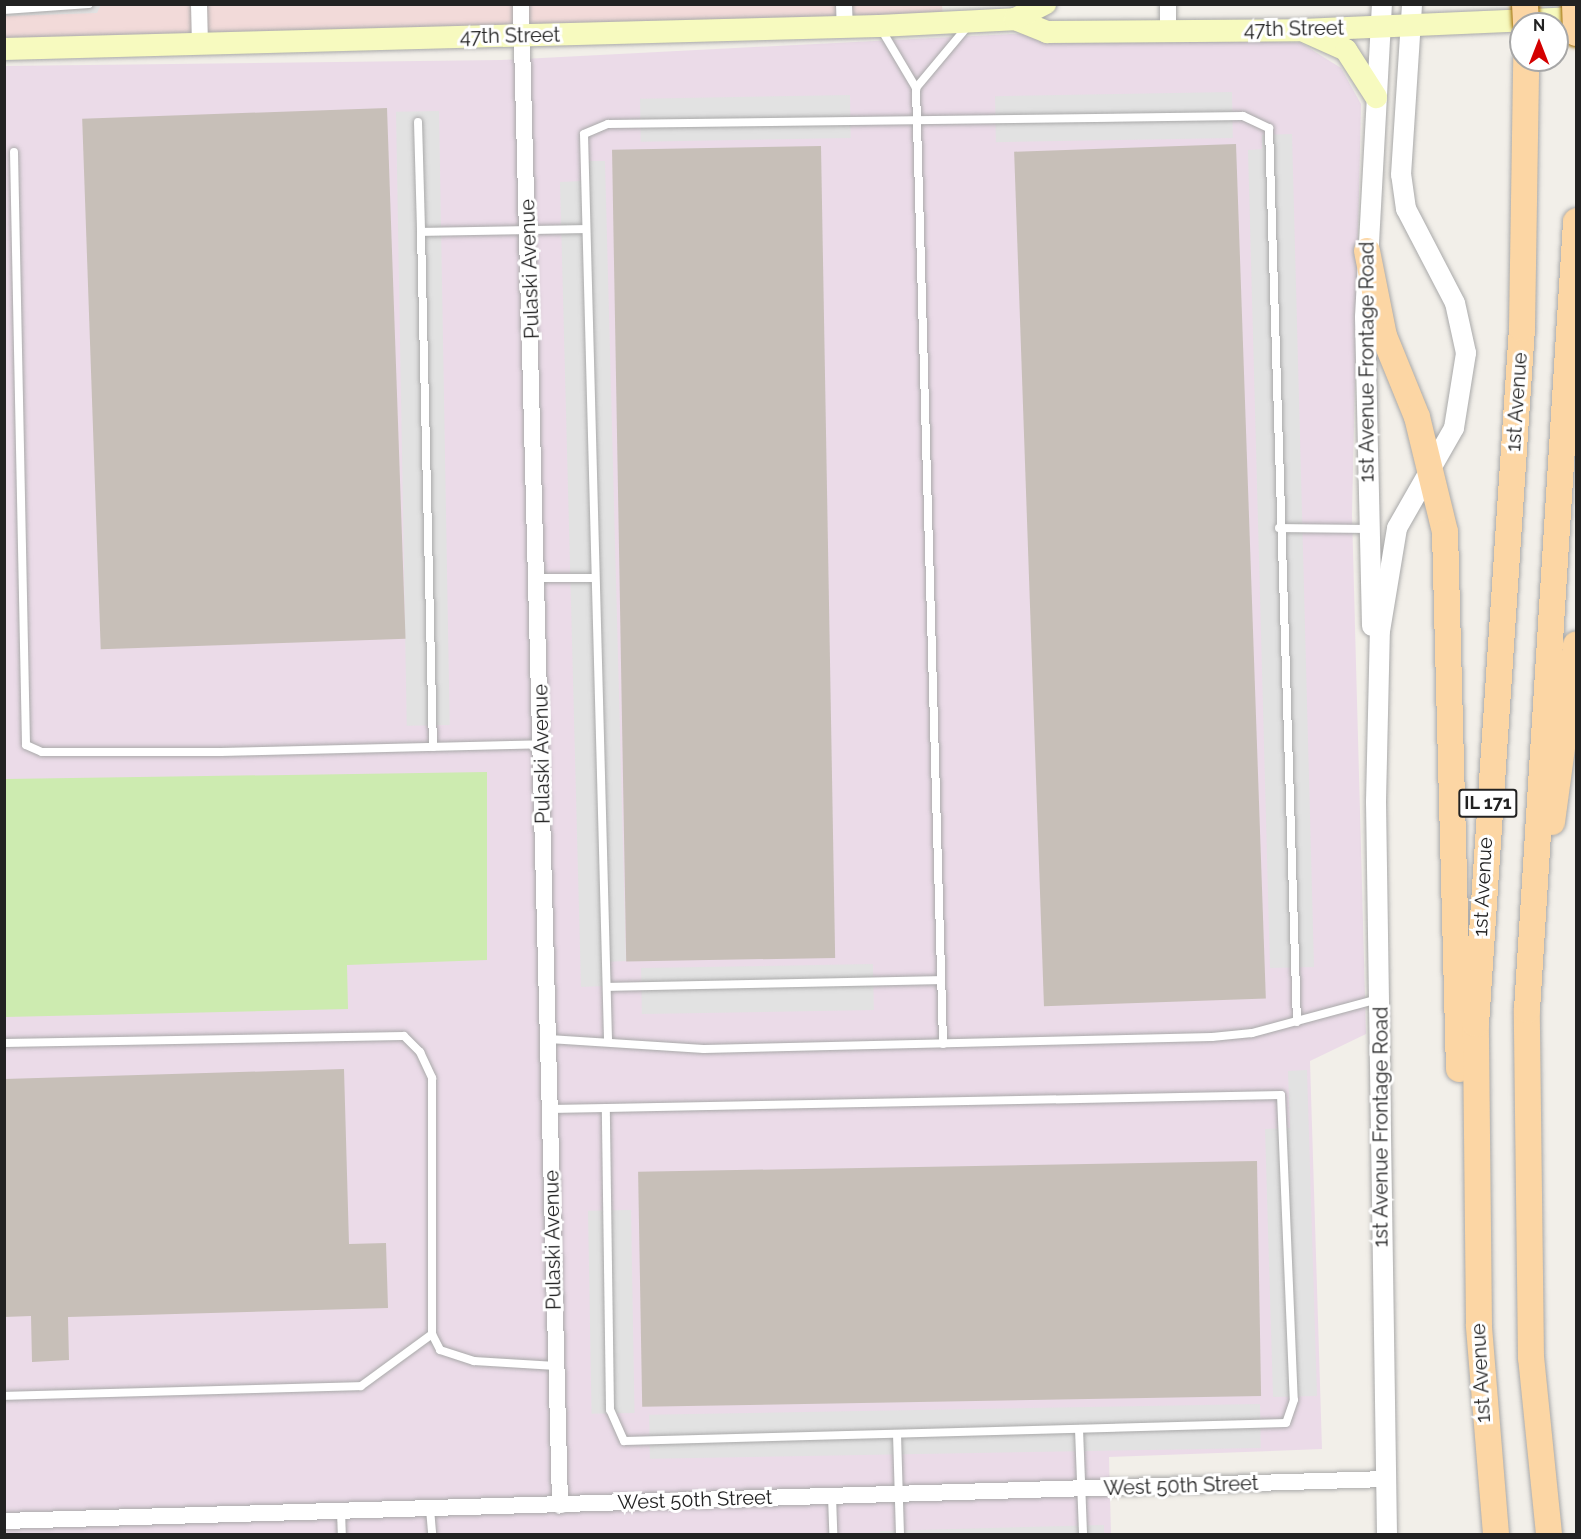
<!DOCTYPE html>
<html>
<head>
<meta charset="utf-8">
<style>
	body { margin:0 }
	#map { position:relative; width:1581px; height:1539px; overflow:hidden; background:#f2efe9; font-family:Raleway,sans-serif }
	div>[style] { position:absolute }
	.commercial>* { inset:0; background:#f2dad9 }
	.industrial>* { inset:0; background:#ebdbe8 }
	.grass>* { inset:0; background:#cdebb0 }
	.parking>* { inset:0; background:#e2e2e2; transform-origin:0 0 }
	.building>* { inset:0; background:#c7bfb8; transform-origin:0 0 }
	.roads { filter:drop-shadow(0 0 2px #a9a9a9) drop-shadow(0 0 2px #a9a9a9) }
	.service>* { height:8px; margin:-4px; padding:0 4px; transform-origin:4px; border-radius:4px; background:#fff }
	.minor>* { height:16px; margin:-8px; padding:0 8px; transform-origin:8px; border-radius:8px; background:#fff }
	.tertiary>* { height:20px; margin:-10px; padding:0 10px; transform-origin:10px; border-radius:10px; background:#fff }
	.secondary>* { height:22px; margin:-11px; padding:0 11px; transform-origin:11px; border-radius:11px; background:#f7fabf }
	.primary>* { height:26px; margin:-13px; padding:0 13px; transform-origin:13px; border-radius:13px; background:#fcd6a4 }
	.bridges { filter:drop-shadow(0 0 2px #a06b00) drop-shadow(0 0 2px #a06b00) }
	.primary-bridge>* { height:26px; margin:-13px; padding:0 13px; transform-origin:13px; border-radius:13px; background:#fcd6a4 }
	span { translate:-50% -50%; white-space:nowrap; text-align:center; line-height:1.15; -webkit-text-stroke:6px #fff; paint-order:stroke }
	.shield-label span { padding:2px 4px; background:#fff; border:2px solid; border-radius:4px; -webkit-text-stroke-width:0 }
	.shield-label { font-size:18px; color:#222; font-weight:700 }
	.street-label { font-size:20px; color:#222 }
	.frame { position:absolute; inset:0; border:6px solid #222; pointer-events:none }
	.north { position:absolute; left:1509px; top:12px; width:60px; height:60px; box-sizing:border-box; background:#fff; border:2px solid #a7a7a7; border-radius:50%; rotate:0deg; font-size:16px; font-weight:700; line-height:24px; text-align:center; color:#222 }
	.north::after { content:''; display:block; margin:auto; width:21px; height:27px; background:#d40000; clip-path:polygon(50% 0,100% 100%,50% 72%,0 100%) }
</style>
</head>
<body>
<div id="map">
	<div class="commercial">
		<div style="clip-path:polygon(942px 4px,943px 17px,527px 30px,526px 5px)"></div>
		<div style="clip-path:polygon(4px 5px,516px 5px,517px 30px,5px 43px)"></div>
	</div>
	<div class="industrial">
		<div style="clip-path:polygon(1012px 34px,1301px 43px,1341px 68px,1361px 104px,1352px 515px,1366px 1034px,1310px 1061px,1322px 1449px,1109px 1457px,1111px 1534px,5px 1534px,4px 66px,501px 60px)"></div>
	</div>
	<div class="grass">
		<div style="clip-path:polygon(487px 772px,487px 960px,347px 965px,348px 1009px,5px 1017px,5px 779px)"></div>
	</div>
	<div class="parking">
		<div style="clip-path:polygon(4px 5px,101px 5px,97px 13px,5px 16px)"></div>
		<div style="left:1232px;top:92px;width:46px;height:237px;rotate:89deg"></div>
		<div style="left:850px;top:95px;width:43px;height:210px;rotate:89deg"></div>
		<div style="left:439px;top:111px;width:614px;height:43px;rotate:89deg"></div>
		<div style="clip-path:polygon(1292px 134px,1314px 967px,1270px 968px,1248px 150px,1262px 149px,1262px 135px)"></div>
		<div style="clip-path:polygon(582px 161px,605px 161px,626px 961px,604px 962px,604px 986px,581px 987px,560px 182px,582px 181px)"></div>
		<div style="left:873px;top:964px;width:46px;height:232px;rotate:89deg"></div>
		<div style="clip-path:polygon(1307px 1070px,1317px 1396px,1273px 1397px,1265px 1129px,1290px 1128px,1288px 1071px)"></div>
		<div style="left:631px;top:1210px;width:203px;height:43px;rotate:89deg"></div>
		<div style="left:1260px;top:1404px;width:44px;height:611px;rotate:89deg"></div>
		<div style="clip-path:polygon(1104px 1525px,1104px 1534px,880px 1534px,880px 1531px)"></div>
	</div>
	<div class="building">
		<div style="left:387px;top:108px;width:531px;height:305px;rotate:88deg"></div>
		<div style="left:1236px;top:144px;width:855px;height:222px;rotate:88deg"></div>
		<div style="left:821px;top:146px;width:812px;height:209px;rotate:89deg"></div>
		<div style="clip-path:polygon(344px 1069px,349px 1244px,386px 1243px,388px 1308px,68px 1317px,69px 1360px,32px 1362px,31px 1316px,4px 1317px,4px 1079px)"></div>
		<div style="left:1257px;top:1161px;width:235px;height:619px;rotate:89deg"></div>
	</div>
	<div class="roads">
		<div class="service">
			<div style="left:4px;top:10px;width:85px;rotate:-4deg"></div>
			<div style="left:881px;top:29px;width:69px;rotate:59.3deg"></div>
			<div style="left:916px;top:88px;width:956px;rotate:88.38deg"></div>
			<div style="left:916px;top:88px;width:80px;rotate:-50.1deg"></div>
			<div style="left:418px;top:122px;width:110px;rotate:88.4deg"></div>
			<div style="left:421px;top:232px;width:164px;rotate:-1deg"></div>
			<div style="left:14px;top:152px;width:593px;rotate:88.84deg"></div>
			<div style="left:26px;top:745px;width:17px;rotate:24deg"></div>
			<div style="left:42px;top:752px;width:179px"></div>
			<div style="left:221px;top:752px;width:321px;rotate:-1.4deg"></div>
			<div style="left:421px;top:232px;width:515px;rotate:88.67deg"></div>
			<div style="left:1279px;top:528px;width:88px;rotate:0.7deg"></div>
			<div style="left:538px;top:578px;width:55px"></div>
			<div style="left:607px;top:987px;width:334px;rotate:-1.2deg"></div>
			<div style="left:549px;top:1039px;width:155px;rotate:3.7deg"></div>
			<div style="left:704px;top:1049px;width:508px;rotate:-1.35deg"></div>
			<div style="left:1212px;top:1037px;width:40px;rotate:-5.7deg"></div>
			<div style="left:1252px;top:1033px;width:131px;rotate:-15.1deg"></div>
			<div style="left:608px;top:1039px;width:905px;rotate:-91.52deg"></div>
			<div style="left:584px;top:134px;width:26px;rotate:-23deg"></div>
			<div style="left:608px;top:124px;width:635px;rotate:-0.72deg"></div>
			<div style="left:1243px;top:116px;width:29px;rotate:25deg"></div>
			<div style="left:1269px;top:128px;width:894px;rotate:88.21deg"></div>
			<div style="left:4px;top:1043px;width:400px;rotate:-1deg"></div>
			<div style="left:404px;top:1036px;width:23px;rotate:45deg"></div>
			<div style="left:420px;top:1052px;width:29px;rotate:65deg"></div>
			<div style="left:432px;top:1078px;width:256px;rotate:90deg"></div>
			<div style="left:432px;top:1334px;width:18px;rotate:63deg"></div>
			<div style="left:440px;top:1350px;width:36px;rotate:18deg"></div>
			<div style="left:474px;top:1361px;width:82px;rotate:3.5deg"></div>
			<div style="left:550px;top:1109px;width:56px;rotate:-1deg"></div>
			<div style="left:606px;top:1108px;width:675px;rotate:-1.1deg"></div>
			<div style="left:1281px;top:1095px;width:305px;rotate:87.6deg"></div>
			<div style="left:1294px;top:1400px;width:24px;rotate:109deg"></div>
			<div style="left:1286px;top:1423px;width:662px;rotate:178.44deg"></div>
			<div style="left:624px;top:1441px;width:34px;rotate:-114deg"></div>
			<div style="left:610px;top:1410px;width:302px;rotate:-90.8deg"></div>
			<div style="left:4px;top:1396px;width:357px;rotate:-1.6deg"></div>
			<div style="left:361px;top:1386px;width:88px;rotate:-36.2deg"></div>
			<div style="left:1079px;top:1429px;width:105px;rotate:87.8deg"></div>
			<div style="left:897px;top:1434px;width:100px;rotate:88.3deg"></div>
			<div style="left:832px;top:1496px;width:38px;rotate:88deg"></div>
			<div style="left:430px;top:1509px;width:25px;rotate:85deg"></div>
			<div style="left:341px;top:1511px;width:23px;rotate:88deg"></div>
		</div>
		<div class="minor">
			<div style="left:199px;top:4px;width:40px;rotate:88.6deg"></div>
			<div style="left:521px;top:4px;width:1502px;rotate:88.51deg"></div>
			<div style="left:844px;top:4px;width:23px;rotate:88deg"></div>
			<div style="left:1168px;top:4px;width:27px;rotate:90deg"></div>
			<div style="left:4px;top:1521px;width:1382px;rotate:-1.74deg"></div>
		</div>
		<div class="tertiary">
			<div style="left:1372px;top:626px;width:309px;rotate:-91.3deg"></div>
			<div style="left:1365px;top:317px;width:313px;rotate:-86.9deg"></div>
			<div style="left:1387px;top:1534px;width:732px;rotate:-90.86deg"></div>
			<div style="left:1376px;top:802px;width:171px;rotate:-88.7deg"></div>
			<div style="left:1380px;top:631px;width:104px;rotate:-80.6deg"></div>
			<div style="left:1397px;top:528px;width:115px;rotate:-60.3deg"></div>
			<div style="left:1454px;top:428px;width:76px;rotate:-80.9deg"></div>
			<div style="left:1466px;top:353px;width:51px;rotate:-102.4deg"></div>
			<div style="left:1455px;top:303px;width:106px;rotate:-117.5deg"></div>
			<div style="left:1406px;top:209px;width:34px;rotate:-98deg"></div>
			<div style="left:1401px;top:175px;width:171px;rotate:-86.3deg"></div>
		</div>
		<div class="secondary">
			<div style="left:1015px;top:19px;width:35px;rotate:22deg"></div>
			<div style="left:1047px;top:32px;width:255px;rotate:-0.4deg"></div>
			<div style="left:1302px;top:30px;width:274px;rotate:-2.5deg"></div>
			<div style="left:1306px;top:32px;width:44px;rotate:24.2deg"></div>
			<div style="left:1346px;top:50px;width:56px;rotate:57.4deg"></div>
			<div style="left:4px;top:49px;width:875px;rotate:-1.51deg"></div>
			<div style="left:879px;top:26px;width:136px;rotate:-2.9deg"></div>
			<div style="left:1015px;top:19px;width:34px;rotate:-27deg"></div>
		</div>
		<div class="primary">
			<div style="left:1367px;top:251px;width:87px;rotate:78.7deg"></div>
			<div style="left:1384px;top:336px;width:87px;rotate:67.8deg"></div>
			<div style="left:1417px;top:417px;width:118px;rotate:76.3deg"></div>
			<div style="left:1445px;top:532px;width:537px;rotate:88.51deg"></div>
			<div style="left:1552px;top:822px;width:179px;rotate:-82.3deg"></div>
			<div style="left:1496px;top:1534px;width:210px;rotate:-94.7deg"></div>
			<div style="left:1479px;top:1325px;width:301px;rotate:-90.6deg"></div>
			<div style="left:1476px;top:1024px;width:698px;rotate:-86.22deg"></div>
			<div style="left:1522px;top:328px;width:268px;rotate:-89.1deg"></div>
			<div style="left:1549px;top:1534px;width:177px;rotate:-95.8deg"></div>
			<div style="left:1531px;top:1358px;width:348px;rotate:-90.7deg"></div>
			<div style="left:1527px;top:1010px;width:790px;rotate:-86.44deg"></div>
		</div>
	</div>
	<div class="bridges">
		<div class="primary-bridge">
			<div style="left:1525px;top:4px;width:20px;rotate:87deg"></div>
			<div style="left:1575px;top:4px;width:29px;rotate:88deg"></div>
		</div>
	</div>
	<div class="shield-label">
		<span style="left:1488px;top:803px">IL 171</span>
	</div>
	<div class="street-label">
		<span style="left:1294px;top:29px;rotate:-1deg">47th Street</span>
		<span style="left:510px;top:36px;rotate:-1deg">47th Street</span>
		<span style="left:530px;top:269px;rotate:-92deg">Pulaski Avenue</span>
		<span style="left:1367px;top:362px;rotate:-90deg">1st Avenue Frontage Road</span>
		<span style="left:1517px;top:402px;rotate:-86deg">1st Avenue</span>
		<span style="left:542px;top:754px;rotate:-91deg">Pulaski Avenue</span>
		<span style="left:1483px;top:887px;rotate:-87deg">1st Avenue</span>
		<span style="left:1381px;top:1127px;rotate:-90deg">1st Avenue Frontage Road</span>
		<span style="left:553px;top:1240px;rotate:-91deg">Pulaski Avenue</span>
		<span style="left:1481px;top:1373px;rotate:-93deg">1st Avenue</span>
		<span style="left:1181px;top:1486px;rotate:-2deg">West 50th Street</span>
		<span style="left:695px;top:1500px;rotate:-2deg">West 50th Street</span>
	</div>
	<div class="frame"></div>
	<div class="north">N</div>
</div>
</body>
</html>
